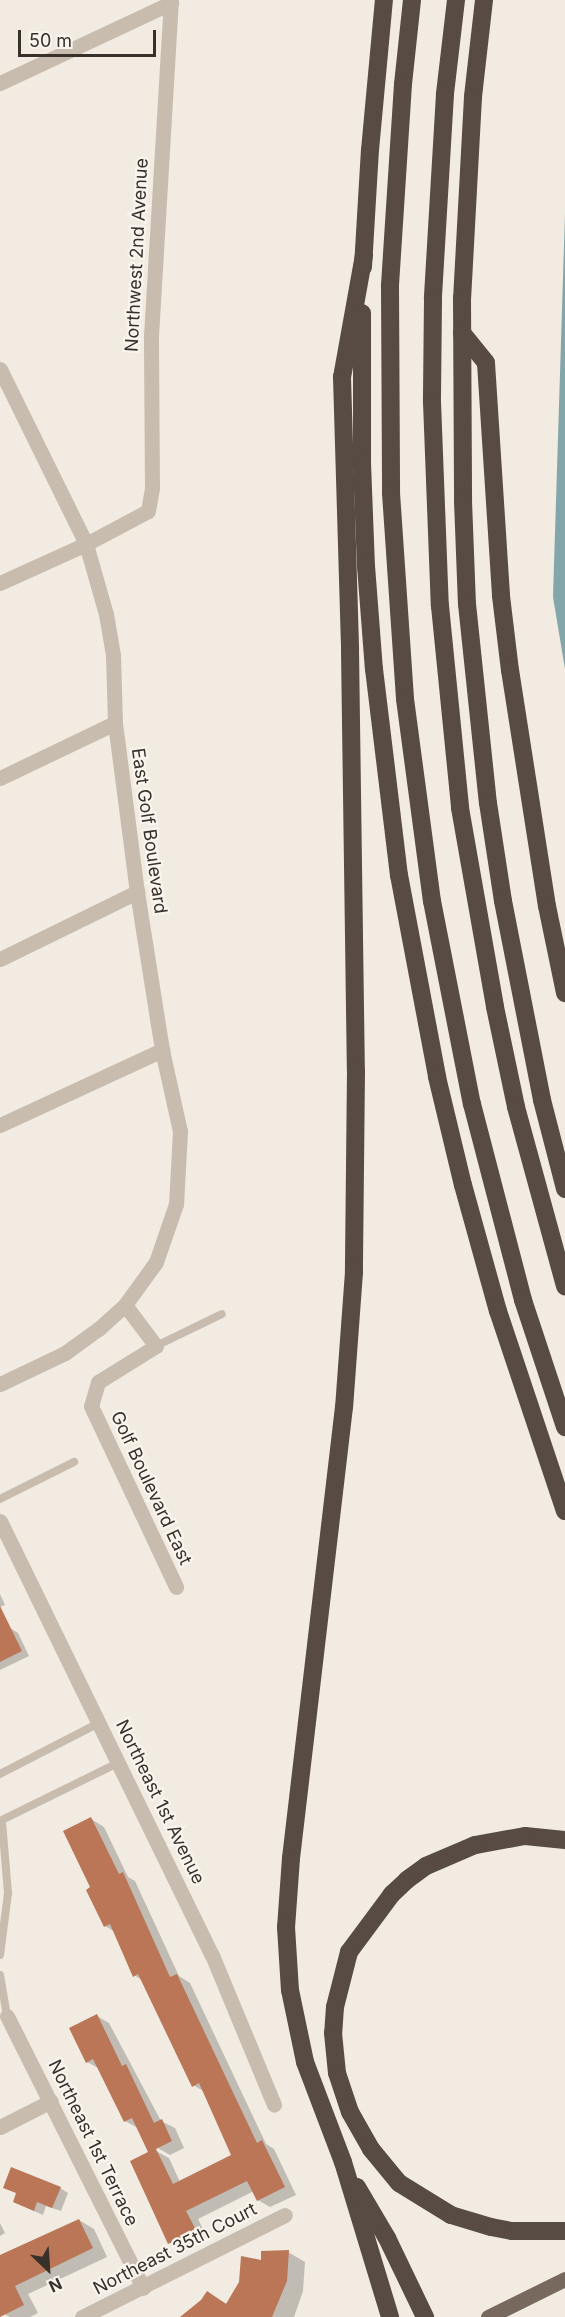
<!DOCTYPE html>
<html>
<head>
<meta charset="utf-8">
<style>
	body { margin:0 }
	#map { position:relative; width:565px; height:2317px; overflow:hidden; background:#f1ebe1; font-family:Inter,sans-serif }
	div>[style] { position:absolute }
	.water>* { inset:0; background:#83a6ab }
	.shadow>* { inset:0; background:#0003 }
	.building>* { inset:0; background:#ba7656 }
	.lane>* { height:8px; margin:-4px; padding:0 4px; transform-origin:4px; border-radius:4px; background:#c8bcae }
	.street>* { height:15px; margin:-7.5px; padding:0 7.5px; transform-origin:7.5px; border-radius:7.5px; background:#c8bcae }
	.primary>* { height:15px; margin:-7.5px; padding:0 7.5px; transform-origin:7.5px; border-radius:7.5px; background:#78695e }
	.highway>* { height:18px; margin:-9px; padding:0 9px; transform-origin:9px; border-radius:9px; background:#574b43 }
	span { translate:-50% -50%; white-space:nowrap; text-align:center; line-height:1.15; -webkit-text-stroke:4.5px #f9f4ed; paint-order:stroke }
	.street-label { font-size:18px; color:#38302b }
	.north { position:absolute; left:18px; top:2239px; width:60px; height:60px; -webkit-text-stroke:4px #f9f4ed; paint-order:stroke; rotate:155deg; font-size:16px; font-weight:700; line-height:24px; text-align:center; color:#38302b }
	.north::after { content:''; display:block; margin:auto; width:21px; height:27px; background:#38302b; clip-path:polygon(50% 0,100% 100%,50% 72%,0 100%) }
	.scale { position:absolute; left:18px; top:30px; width:138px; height:27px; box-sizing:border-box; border:3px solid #38302b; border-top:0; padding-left:8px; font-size:18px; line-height:21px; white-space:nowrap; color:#38302b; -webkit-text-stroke:4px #f9f4ed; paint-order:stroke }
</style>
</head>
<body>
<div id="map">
	<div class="water">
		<div style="clip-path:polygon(565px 214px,565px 669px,553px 597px)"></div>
	</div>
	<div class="shadow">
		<div style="clip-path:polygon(0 1594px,5px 1605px,0 1607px)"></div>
		<div style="clip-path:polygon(10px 1628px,18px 1633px,29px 1656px,0 1670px,0 1633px)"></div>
		<div style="clip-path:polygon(91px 1819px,104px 1827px,128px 1877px,135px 1881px,179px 1976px,190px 1983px,266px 2144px,274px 2149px,296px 2195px,270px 2207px,258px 2200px,254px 2191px,198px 2219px,207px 2238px,182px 2250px,170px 2243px,151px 2152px,138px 2128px,125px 2121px,100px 2069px,87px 2062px,97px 2016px,109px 2023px,161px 2121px,175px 2128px,184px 2148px,170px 2155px,156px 2147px,156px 2151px,169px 2158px,180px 2182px,233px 2156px,205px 2092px,193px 2085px,142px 1980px,134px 1975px,115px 1932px,105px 1926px,92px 1888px)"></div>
		<div style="clip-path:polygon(60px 2188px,68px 2193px,61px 2211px,46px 2206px,43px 2215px,14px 2202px,18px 2193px)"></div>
		<div style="clip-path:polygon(79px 2220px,94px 2229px,107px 2257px,28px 2294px,38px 2313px,30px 2317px,10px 2317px,4px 2314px,0 2259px)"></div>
		<div style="clip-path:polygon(0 2223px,5px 2233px,0 2236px)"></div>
		<div style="clip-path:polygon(288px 2252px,305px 2262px,303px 2291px,294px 2317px,195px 2317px,208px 2293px,227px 2304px,262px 2261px)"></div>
	</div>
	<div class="building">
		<div style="clip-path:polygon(0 1606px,22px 1651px,0 1662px)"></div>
		<div style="clip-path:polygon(91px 1817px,119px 1874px,123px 1872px,170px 1977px,177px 1974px,257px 2143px,262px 2140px,285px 2187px,257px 2201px,247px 2181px,186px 2211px,196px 2230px,168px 2244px,130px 2161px,148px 2152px,132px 2118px,124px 2122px,93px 2059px,86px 2063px,69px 2028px,97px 2014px,122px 2066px,126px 2064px,154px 2123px,162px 2119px,172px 2141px,156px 2149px,173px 2184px,231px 2155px,199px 2083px,192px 2087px,138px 1974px,133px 1977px,110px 1924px,104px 1927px,86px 1890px,90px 1887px,63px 1831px)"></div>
		<div style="clip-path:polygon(11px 2167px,61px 2187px,52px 2208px,37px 2202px,34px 2211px,13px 2202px,16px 2193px,3px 2188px)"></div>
		<div style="clip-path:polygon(79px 2219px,93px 2248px,15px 2286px,24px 2305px,0 2317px,0 2255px)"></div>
		<div style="clip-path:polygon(289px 2250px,287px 2281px,272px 2317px,180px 2317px,201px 2300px,207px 2291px,226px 2304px,239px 2282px,241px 2256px,261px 2260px,261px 2251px)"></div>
	</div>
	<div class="lane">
		<div style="left:156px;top:1346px;width:73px;rotate:-25.9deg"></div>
		<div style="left:0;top:1499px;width:83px;rotate:-26.6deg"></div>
		<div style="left:0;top:1774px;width:111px;rotate:-27.3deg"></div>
		<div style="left:0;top:1821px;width:131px;rotate:-26.2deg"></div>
		<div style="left:0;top:1955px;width:63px;rotate:-82.6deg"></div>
		<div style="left:8px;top:1893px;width:71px;rotate:-94.8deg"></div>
		<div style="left:0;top:1975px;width:42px;rotate:80.3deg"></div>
	</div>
	<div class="street">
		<div style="left:0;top:83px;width:189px;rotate:-25.1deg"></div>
		<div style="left:0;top:369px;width:195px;rotate:63.8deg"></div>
		<div style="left:86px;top:544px;width:73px;rotate:74.1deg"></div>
		<div style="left:106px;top:614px;width:42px;rotate:80.3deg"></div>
		<div style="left:113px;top:655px;width:68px;rotate:88.3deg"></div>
		<div style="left:115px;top:723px;width:170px;rotate:82.6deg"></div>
		<div style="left:137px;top:892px;width:160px;rotate:81deg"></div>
		<div style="left:162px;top:1050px;width:83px;rotate:77.5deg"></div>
		<div style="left:180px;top:1131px;width:73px;rotate:93.1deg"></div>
		<div style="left:176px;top:1204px;width:61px;rotate:109deg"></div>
		<div style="left:156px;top:1262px;width:53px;rotate:125.8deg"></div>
		<div style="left:125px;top:1305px;width:36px;rotate:138deg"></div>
		<div style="left:98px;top:1329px;width:41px;rotate:144deg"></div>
		<div style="left:65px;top:1353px;width:72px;rotate:154.5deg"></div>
		<div style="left:0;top:583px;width:94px;rotate:-24.4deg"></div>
		<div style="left:86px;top:544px;width:70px;rotate:-28deg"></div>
		<div style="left:148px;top:511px;width:23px;rotate:-80deg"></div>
		<div style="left:152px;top:488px;width:152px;rotate:-90.4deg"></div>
		<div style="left:151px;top:336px;width:337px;rotate:-86.6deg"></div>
		<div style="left:0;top:778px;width:127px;rotate:-25.6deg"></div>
		<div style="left:0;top:959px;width:153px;rotate:-26.1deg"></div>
		<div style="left:0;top:1125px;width:179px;rotate:-24.8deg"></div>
		<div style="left:125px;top:1305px;width:51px;rotate:52.9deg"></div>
		<div style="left:156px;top:1346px;width:68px;rotate:148.2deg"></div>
		<div style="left:98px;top:1382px;width:25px;rotate:106deg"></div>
		<div style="left:91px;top:1406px;width:200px;rotate:64.8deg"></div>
		<div style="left:0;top:1521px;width:483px;rotate:64deg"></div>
		<div style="left:212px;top:1955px;width:162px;rotate:67.5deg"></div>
		<div style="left:7px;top:2016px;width:304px;rotate:63.4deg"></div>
		<div style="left:0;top:2127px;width:57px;rotate:-27deg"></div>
		<div style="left:82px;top:2317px;width:227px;rotate:-26.7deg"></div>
	</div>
	<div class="primary">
		<div style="left:488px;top:2317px;width:86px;rotate:-26.3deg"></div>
	</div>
	<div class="highway">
		<div style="left:412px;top:0;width:84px;rotate:96.1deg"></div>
		<div style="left:403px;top:84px;width:203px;rotate:93.7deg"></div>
		<div style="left:390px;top:287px;width:206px;rotate:89.7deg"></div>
		<div style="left:391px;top:493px;width:206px;rotate:86.1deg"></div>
		<div style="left:405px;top:699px;width:204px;rotate:82.4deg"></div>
		<div style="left:432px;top:901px;width:207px;rotate:78.9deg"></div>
		<div style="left:472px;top:1104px;width:203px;rotate:75.4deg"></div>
		<div style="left:523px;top:1300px;width:134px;rotate:71.7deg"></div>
		<div style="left:456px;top:0;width:95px;rotate:96.7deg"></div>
		<div style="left:445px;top:94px;width:205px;rotate:93.4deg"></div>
		<div style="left:433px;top:299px;width:103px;rotate:90.6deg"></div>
		<div style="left:432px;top:402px;width:204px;rotate:87.8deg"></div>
		<div style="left:440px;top:606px;width:203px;rotate:84.3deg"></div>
		<div style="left:460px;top:808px;width:202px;rotate:80deg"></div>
		<div style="left:495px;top:1007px;width:102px;rotate:78.1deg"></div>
		<div style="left:516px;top:1107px;width:186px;rotate:74.7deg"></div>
		<div style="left:484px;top:0;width:98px;rotate:96.5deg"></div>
		<div style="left:473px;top:97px;width:201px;rotate:93.1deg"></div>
		<div style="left:462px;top:298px;width:203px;rotate:89.7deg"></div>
		<div style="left:463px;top:501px;width:103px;rotate:87.8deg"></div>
		<div style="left:467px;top:604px;width:200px;rotate:84deg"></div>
		<div style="left:488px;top:803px;width:99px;rotate:81.3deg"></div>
		<div style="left:503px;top:901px;width:203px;rotate:78.9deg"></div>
		<div style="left:542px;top:1100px;width:92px;rotate:75.5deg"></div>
		<div style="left:364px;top:255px;width:124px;rotate:100.2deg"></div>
		<div style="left:342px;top:377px;width:273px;rotate:88.3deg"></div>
		<div style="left:350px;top:650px;width:421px;rotate:89.2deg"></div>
		<div style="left:356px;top:1071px;width:201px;rotate:90.6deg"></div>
		<div style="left:354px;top:1272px;width:135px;rotate:94.2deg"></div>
		<div style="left:344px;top:1407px;width:454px;rotate:96.7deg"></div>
		<div style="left:291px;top:1858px;width:69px;rotate:94.1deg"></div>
		<div style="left:286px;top:1927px;width:63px;rotate:86.4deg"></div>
		<div style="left:290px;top:1990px;width:74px;rotate:78.2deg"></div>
		<div style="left:305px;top:2062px;width:107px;rotate:69.2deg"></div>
		<div style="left:343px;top:2162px;width:162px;rotate:73.1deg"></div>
		<div style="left:363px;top:267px;width:117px;rotate:-86.6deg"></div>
		<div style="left:370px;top:150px;width:151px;rotate:-84.7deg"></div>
		<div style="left:362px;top:313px;width:150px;rotate:90deg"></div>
		<div style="left:362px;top:463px;width:103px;rotate:87.8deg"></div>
		<div style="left:366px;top:566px;width:103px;rotate:85.6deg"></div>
		<div style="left:374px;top:669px;width:208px;rotate:83.1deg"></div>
		<div style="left:399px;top:875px;width:206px;rotate:79.3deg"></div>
		<div style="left:437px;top:1077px;width:111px;rotate:76.5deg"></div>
		<div style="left:463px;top:1185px;width:131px;rotate:74.5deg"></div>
		<div style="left:498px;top:1311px;width:211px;rotate:71.5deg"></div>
		<div style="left:462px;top:333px;width:38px;rotate:51deg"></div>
		<div style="left:486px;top:363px;width:233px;rotate:86.3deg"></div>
		<div style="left:501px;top:596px;width:75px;rotate:83.1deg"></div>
		<div style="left:510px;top:670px;width:239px;rotate:81.1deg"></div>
		<div style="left:547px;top:906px;width:89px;rotate:78.3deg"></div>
		<div style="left:565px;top:1840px;width:40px;rotate:-174.3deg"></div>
		<div style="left:525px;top:1836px;width:51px;rotate:169.8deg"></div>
		<div style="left:475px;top:1845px;width:53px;rotate:156.8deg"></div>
		<div style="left:426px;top:1866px;width:24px;rotate:144deg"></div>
		<div style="left:407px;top:1880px;width:21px;rotate:137deg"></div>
		<div style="left:392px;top:1894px;width:72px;rotate:126.6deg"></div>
		<div style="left:349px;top:1952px;width:57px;rotate:104.3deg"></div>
		<div style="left:335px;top:2007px;width:26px;rotate:94deg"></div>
		<div style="left:333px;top:2033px;width:40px;rotate:84.3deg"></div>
		<div style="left:337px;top:2073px;width:41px;rotate:71.6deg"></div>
		<div style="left:350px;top:2112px;width:43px;rotate:60.4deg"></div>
		<div style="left:371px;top:2149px;width:44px;rotate:50.5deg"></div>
		<div style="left:399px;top:2183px;width:61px;rotate:31.6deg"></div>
		<div style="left:451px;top:2215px;width:42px;rotate:16.7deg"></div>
		<div style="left:491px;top:2227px;width:21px;rotate:11deg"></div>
		<div style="left:512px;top:2231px;width:53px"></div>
		<div style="left:357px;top:2187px;width:59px;rotate:59.5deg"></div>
		<div style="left:387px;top:2238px;width:88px;rotate:64.3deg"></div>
	</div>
	<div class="street-label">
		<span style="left:137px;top:255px;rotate:-87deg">Northwest 2nd Avenue</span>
		<span style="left:149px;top:831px;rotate:82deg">East Golf Boulevard</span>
		<span style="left:151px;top:1488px;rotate:65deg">Golf Boulevard East</span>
		<span style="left:160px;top:1802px;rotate:64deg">Northeast 1st Avenue</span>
		<span style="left:93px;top:2143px;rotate:64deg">Northeast 1st Terrace</span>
		<span style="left:175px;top:2249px;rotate:-27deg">Northeast 35th Court</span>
	</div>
	<div class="north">N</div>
	<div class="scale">50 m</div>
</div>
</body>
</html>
